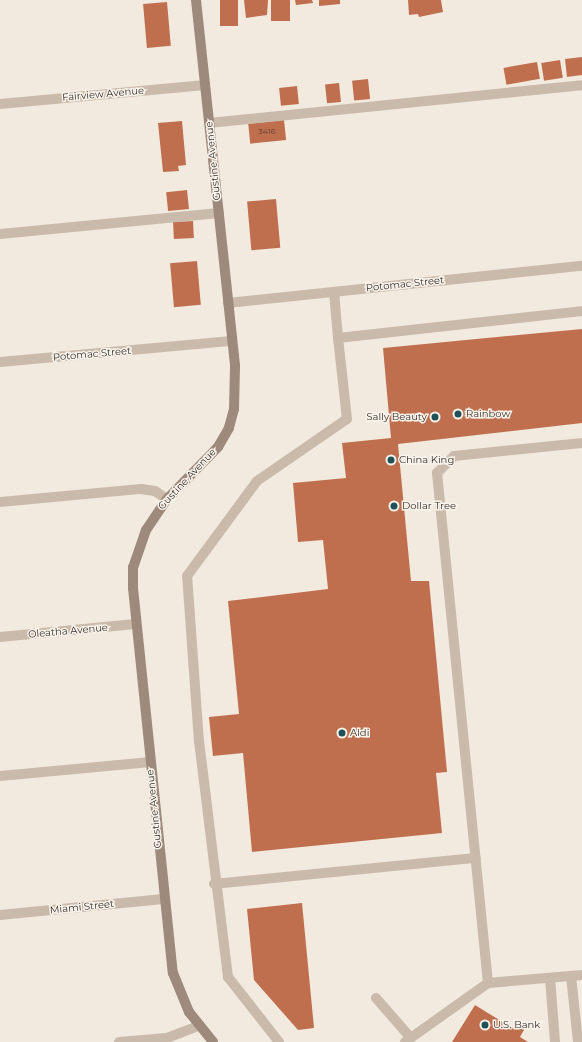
<!DOCTYPE html>
<html>
<head>
<meta charset="utf-8">
<style>
	body { margin:0 }
	#map { position:relative; width:582px; height:1042px; overflow:hidden; background:#f2eadf; font-family:Montserrat,sans-serif }
	div>[style] { position:absolute }
	.building>* { inset:0; background:#c06f4e; transform-origin:0 0 }
	.lane>* { height:10px; margin:-5px; padding:0 5px; transform-origin:5px; border-radius:5px; background:#cabaab }
	.street>* { height:10px; margin:-5px; padding:0 5px; transform-origin:5px; border-radius:5px; background:#cabaab }
	.secondary>* { height:10px; margin:-5px; padding:0 5px; transform-origin:5px; border-radius:5px; background:#9d8a7c }
	.dots>* { width:11px; height:11px; translate:-50% -50%; box-sizing:border-box; border:2px solid #f9f4eb; border-radius:50% }
	span { translate:-50% -50%; white-space:nowrap; text-align:center; line-height:1.15; -webkit-text-stroke:3px #f9f4eb; paint-order:stroke }
	.number-label { font-size:8px; color:#5a3f33 }
	.number-label span { -webkit-text-stroke-width:0 }
	.street-label { font-size:10px; color:#382f2a }
	.poi-label { font-size:10px; color:#382f2a }
	.left { translate:0 -50%; text-align:left }
	.right { translate:-100% -50%; text-align:right }
</style>
</head>
<body>
<div id="map">
	<div class="building">
		<div style="left:220px;top:0;width:18px;height:26px"></div>
		<div style="clip-path:polygon(244px 0,268px 0,267px 15px,246px 18px)"></div>
		<div style="left:271px;top:0;width:19px;height:21px"></div>
		<div style="clip-path:polygon(295px 0,312px 0,313px 3px,296px 5px)"></div>
		<div style="clip-path:polygon(319px 0,340px 0,340px 4px,319px 6px)"></div>
		<div style="clip-path:polygon(408px 0,441px 0,443px 12px,419px 17px,418px 14px,409px 15px)"></div>
		<div style="left:167px;top:2px;width:44px;height:24px;rotate:85deg"></div>
		<div style="clip-path:polygon(582px 57px,582px 75px,567px 77px,565px 59px)"></div>
		<div style="left:560px;top:60px;width:18px;height:19px;rotate:81deg"></div>
		<div style="left:537px;top:62px;width:17px;height:34px;rotate:80deg"></div>
		<div style="left:368px;top:79px;width:20px;height:16px;rotate:84deg"></div>
		<div style="left:339px;top:83px;width:19px;height:14px;rotate:84deg"></div>
		<div style="left:297px;top:86px;width:18px;height:18px;rotate:84deg"></div>
		<div style="left:284px;top:120px;width:20px;height:36px;rotate:84deg"></div>
		<div style="clip-path:polygon(182px 121px,186px 165px,178px 166px,179px 171px,163px 172px,158px 123px)"></div>
		<div style="left:187px;top:190px;width:19px;height:21px;rotate:84deg"></div>
		<div style="left:276px;top:199px;width:49px;height:29px;rotate:85deg"></div>
		<div style="left:193px;top:221px;width:17px;height:20px;rotate:87deg"></div>
		<div style="left:197px;top:261px;width:44px;height:27px;rotate:85deg"></div>
		<div style="clip-path:polygon(582px 329px,582px 423px,398px 444px,411px 581px,429px 581px,447px 772px,436px 773px,442px 833px,252px 852px,243px 753px,213px 756px,209px 717px,239px 714px,228px 601px,328px 589px,323px 540px,298px 542px,293px 483px,346px 478px,342px 443px,391px 438px,383px 348px)"></div>
		<div style="clip-path:polygon(302px 903px,314px 1028px,298px 1030px,254px 980px,247px 909px)"></div>
		<div style="clip-path:polygon(475px 1005px,514px 1029px,517px 1023px,525px 1028px,520px 1037px,528px 1042px,452px 1042px)"></div>
	</div>
	<div class="lane">
		<div style="left:209px;top:123px;width:375px;rotate:-5.8deg"></div>
		<div style="left:0;top:234px;width:220px;rotate:-5.5deg"></div>
		<div style="left:334px;top:292px;width:46px;rotate:85deg"></div>
		<div style="left:0;top:502px;width:142px;rotate:-5.3deg"></div>
		<div style="left:141px;top:489px;width:14px;rotate:8deg"></div>
		<div style="left:155px;top:491px;width:14px;rotate:34deg"></div>
		<div style="left:0;top:776px;width:151px;rotate:-5.3deg"></div>
		<div style="left:214px;top:884px;width:263px;rotate:-5.7deg"></div>
		<div style="left:550px;top:978px;width:64px;rotate:85.5deg"></div>
		<div style="left:488px;top:983px;width:513px;rotate:-95.71deg"></div>
		<div style="left:437px;top:473px;width:24px;rotate:-45deg"></div>
		<div style="left:454px;top:456px;width:129px;rotate:-5.8deg"></div>
		<div style="left:376px;top:998px;width:52px;rotate:48.9deg"></div>
		<div style="left:119px;top:1042px;width:48px;rotate:-4.8deg"></div>
		<div style="left:167px;top:1038px;width:33px;rotate:-21deg"></div>
		<div style="left:279px;top:1042px;width:83px;rotate:-128.1deg"></div>
		<div style="left:228px;top:977px;width:237px;rotate:-97deg"></div>
		<div style="left:199px;top:742px;width:166px;rotate:-94.1deg"></div>
		<div style="left:187px;top:576px;width:118px;rotate:-53.6deg"></div>
		<div style="left:257px;top:481px;width:109px;rotate:-34.6deg"></div>
		<div style="left:347px;top:419px;width:81px;rotate:-96.3deg"></div>
		<div style="left:338px;top:338px;width:245px;rotate:-6.3deg"></div>
	</div>
	<div class="street">
		<div style="left:0;top:104px;width:206px;rotate:-5.3deg"></div>
		<div style="left:228px;top:303px;width:356px;rotate:-6deg"></div>
		<div style="left:0;top:362px;width:233px;rotate:-5.2deg"></div>
		<div style="left:0;top:637px;width:136px;rotate:-5.5deg"></div>
		<div style="left:0;top:915px;width:164px;rotate:-5.6deg"></div>
		<div style="left:571px;top:976px;width:66px;rotate:83.9deg"></div>
		<div style="left:405px;top:1042px;width:102px;rotate:-35.4deg"></div>
		<div style="left:488px;top:983px;width:94px;rotate:-4.9deg"></div>
	</div>
	<div class="secondary">
		<div style="left:196px;top:0;width:368px;rotate:83.9deg"></div>
		<div style="left:235px;top:366px;width:43px;rotate:91.3deg"></div>
		<div style="left:234px;top:409px;width:20px;rotate:105deg"></div>
		<div style="left:229px;top:428px;width:22px;rotate:120deg"></div>
		<div style="left:218px;top:447px;width:73px;rotate:134.4deg"></div>
		<div style="left:167px;top:499px;width:37px;rotate:124deg"></div>
		<div style="left:146px;top:530px;width:39px;rotate:109deg"></div>
		<div style="left:133px;top:567px;width:21px;rotate:90deg"></div>
		<div style="left:133px;top:588px;width:387px;rotate:84.1deg"></div>
		<div style="left:173px;top:973px;width:42px;rotate:67.7deg"></div>
		<div style="left:189px;top:1012px;width:38px;rotate:51deg"></div>
	</div>
	<div class="dots">
		<div style="left:458px;top:414px;background:#215158"></div>
		<div style="left:435px;top:417px;background:#215158"></div>
		<div style="left:391px;top:460px;background:#215158"></div>
		<div style="left:394px;top:506px;background:#215158"></div>
		<div style="left:342px;top:733px;background:#215158"></div>
		<div style="left:485px;top:1025px;background:#215158"></div>
	</div>
	<div class="number-label">
		<span style="left:267px;top:132px">3416</span>
	</div>
	<div class="street-label">
		<span style="left:103px;top:94px;rotate:-5deg">Fairview Avenue</span>
		<span style="left:213px;top:161px;rotate:-96deg">Gustine Avenue</span>
		<span style="left:405px;top:284px;rotate:-6deg">Potomac Street</span>
		<span style="left:92px;top:354px;rotate:-5deg">Potomac Street</span>
		<span style="left:187px;top:479px;rotate:-47deg">Gustine Avenue</span>
		<span style="left:68px;top:631px;rotate:-5deg">Oleatha Avenue</span>
		<span style="left:154px;top:809px;rotate:-96deg">Gustine Avenue</span>
		<span style="left:82px;top:907px;rotate:-6deg">Miami Street</span>
	</div>
	<div class="poi-label">
		<span class="left" style="left:466px;top:414px">Rainbow</span>
		<span class="right" style="left:427px;top:417px">Sally Beauty</span>
		<span class="left" style="left:399px;top:460px">China King</span>
		<span class="left" style="left:402px;top:506px">Dollar Tree</span>
		<span class="left" style="left:350px;top:733px">Aldi</span>
		<span class="left" style="left:493px;top:1025px">U.S. Bank</span>
	</div>
</div>
</body>
</html>
